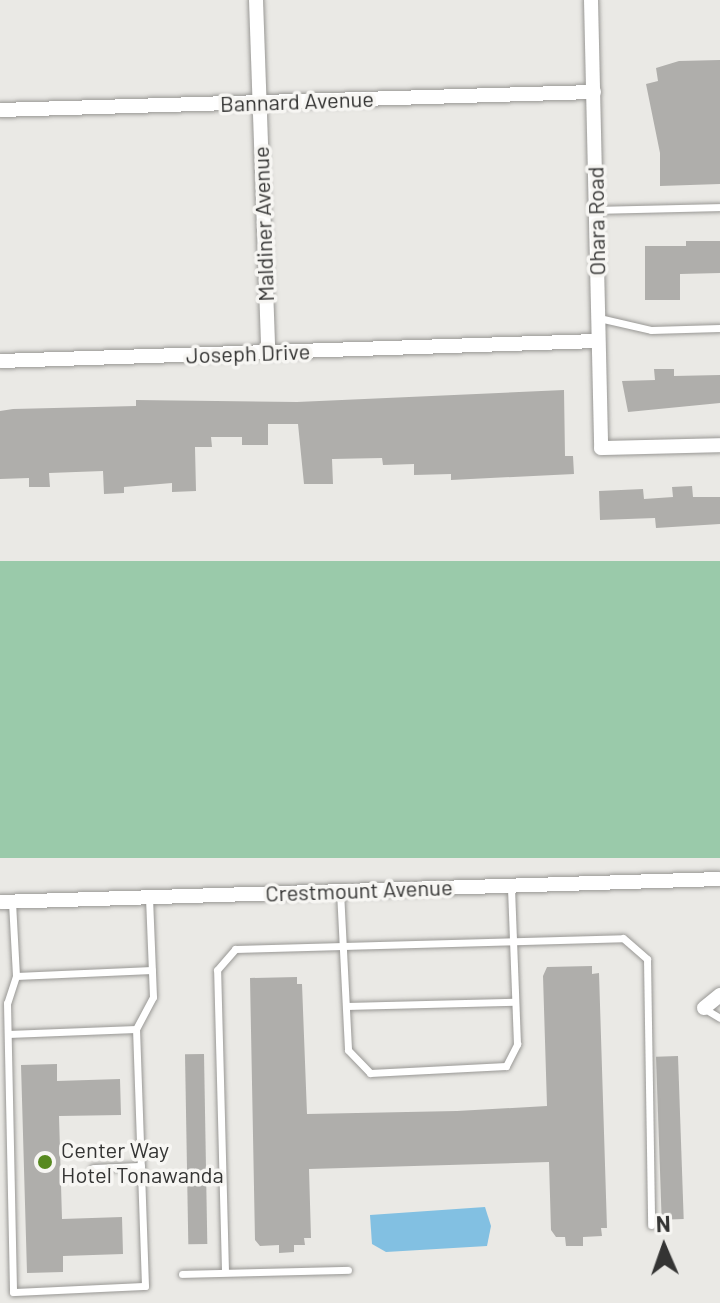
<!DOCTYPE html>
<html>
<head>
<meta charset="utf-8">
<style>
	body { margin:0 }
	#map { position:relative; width:720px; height:1303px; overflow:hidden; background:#eae9e5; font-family:Barlow,sans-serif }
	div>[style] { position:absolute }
	.green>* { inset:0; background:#9acaaa; transform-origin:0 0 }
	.water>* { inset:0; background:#82c0e2 }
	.building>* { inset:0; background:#afaeab; transform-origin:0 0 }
	.roads { filter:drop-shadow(0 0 2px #989794) drop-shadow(0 0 2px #989794) }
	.service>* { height:7px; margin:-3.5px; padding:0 3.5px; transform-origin:3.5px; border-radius:3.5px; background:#fff }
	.minor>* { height:14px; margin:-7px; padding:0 7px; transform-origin:7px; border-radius:7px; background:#fff }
	.dots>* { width:22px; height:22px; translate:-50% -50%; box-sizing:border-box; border:4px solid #f7f6f3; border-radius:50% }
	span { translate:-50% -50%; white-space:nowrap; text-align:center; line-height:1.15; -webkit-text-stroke:7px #f7f6f3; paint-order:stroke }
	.street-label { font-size:22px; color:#343433 }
	.poi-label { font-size:22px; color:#343433 }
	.left { translate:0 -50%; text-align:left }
	.north { position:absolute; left:624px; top:1207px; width:80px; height:80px; -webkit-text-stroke:6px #f7f6f3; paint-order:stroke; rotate:358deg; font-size:22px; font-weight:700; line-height:32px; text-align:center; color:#343433 }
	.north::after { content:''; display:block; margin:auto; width:28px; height:36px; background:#343433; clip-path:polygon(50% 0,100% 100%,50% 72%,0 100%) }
</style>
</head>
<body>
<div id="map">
	<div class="green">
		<div style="left:720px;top:561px;width:297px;height:720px;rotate:90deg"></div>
	</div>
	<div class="water">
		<div style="clip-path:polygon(485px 1207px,491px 1226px,487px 1246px,386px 1252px,372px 1244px,370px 1215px)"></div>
	</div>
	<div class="building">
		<div style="clip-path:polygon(720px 60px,720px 184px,660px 186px,660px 153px,646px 84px,658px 81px,656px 68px,679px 61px)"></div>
		<div style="clip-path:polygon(686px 241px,720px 241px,720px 273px,680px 274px,680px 300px,645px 300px,645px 246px,686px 246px)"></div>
		<div style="clip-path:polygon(654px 369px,674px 369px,674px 376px,720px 375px,720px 403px,628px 412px,622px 381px,655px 380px)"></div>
		<div style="clip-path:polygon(564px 390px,565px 456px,573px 456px,574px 474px,451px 480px,451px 474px,414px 475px,414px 464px,383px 465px,382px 458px,332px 459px,333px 484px,304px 484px,298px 424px,268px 424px,268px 445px,242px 445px,242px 437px,211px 437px,212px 447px,195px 447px,196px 491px,172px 492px,172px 483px,124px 487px,124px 493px,104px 494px,103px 471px,49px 473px,50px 487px,29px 487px,29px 478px,0 479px,0 411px,13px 409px,136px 406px,136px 400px,297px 402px)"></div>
		<div style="clip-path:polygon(692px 486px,693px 497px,720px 497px,720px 524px,656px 528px,655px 518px,600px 520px,599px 491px,643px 489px,644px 499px,673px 497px,672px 487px)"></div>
		<div style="clip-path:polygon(592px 966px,592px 974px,599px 973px,607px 1228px,601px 1228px,602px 1236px,583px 1237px,583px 1246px,566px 1246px,565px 1237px,556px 1237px,551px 1230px,549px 1162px,309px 1169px,311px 1238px,304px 1238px,305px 1245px,294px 1245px,294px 1252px,279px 1253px,279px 1245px,260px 1246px,255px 1240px,250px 978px,297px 977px,297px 984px,302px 984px,307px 1114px,457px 1111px,547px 1106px,543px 976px,547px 967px)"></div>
		<div style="left:204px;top:1054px;width:190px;height:19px;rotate:89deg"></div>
		<div style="left:678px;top:1056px;width:163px;height:22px;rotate:88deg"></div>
		<div style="clip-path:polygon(57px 1064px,57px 1081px,120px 1079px,121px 1115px,59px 1116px,62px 1219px,122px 1217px,123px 1254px,63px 1256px,63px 1272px,27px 1273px,21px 1065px)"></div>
	</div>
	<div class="roads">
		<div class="service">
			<div style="left:596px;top:210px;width:124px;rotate:-1.4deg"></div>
			<div style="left:599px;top:318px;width:53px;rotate:13deg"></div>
			<div style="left:651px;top:330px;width:69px;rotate:-1.7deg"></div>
			<div style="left:340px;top:891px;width:159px;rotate:87.1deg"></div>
			<div style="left:348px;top:1050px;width:32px;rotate:46deg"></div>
			<div style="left:370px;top:1073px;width:136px;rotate:-2.9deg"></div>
			<div style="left:506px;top:1066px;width:25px;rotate:-63deg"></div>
			<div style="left:517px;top:1044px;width:158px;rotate:-92.2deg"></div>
			<div style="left:12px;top:902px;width:74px;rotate:86.9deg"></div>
			<div style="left:16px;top:976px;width:28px;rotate:108deg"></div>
			<div style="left:7px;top:1003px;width:289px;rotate:88.8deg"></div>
			<div style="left:13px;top:1292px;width:132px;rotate:-2.6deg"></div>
			<div style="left:145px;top:1286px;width:257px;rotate:-92deg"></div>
			<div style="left:136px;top:1029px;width:36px;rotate:-62deg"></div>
			<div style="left:153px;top:997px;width:99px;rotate:-92.3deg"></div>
			<div style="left:16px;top:976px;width:136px;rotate:-2.5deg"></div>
			<div style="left:346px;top:1006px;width:169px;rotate:-1.4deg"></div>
			<div style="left:705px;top:1009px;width:17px;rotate:31deg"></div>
			<div style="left:8px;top:1034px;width:128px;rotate:-2.2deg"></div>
			<div style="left:93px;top:1168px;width:48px;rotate:-2.4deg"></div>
			<div style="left:225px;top:1271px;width:301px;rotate:-91.5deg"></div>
			<div style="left:217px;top:970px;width:28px;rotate:-49deg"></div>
			<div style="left:235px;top:949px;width:388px;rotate:-1.6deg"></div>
			<div style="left:623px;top:938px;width:32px;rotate:41deg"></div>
			<div style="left:647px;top:959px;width:266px;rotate:89.1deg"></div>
			<div style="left:182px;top:1274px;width:166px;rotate:-1.4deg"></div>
		</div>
		<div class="minor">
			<div style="left:256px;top:0;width:352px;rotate:88deg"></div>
			<div style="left:591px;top:0;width:448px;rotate:88.7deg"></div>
			<div style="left:601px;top:448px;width:119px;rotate:-1.4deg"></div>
			<div style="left:0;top:110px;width:594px;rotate:-1.74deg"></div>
			<div style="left:0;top:361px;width:597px;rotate:-1.92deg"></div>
			<div style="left:0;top:902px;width:720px;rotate:-1.83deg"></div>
			<div style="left:704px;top:1008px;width:21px;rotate:-39deg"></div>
		</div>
	</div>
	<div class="dots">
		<div style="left:45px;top:1162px;background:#57891f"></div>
	</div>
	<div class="street-label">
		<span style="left:297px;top:101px;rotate:-2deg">Bannard Avenue</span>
		<span style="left:596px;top:221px;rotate:-91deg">Ohara Road</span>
		<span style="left:263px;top:224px;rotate:-92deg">Maldiner Avenue</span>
		<span style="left:248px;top:353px;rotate:-2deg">Joseph Drive</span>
		<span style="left:359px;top:890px;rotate:-2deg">Crestmount Avenue</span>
	</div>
	<div class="poi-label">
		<span class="left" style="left:61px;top:1162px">Center Way<br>Hotel Tonawanda</span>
	</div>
	<div class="north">N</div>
</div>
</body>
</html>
